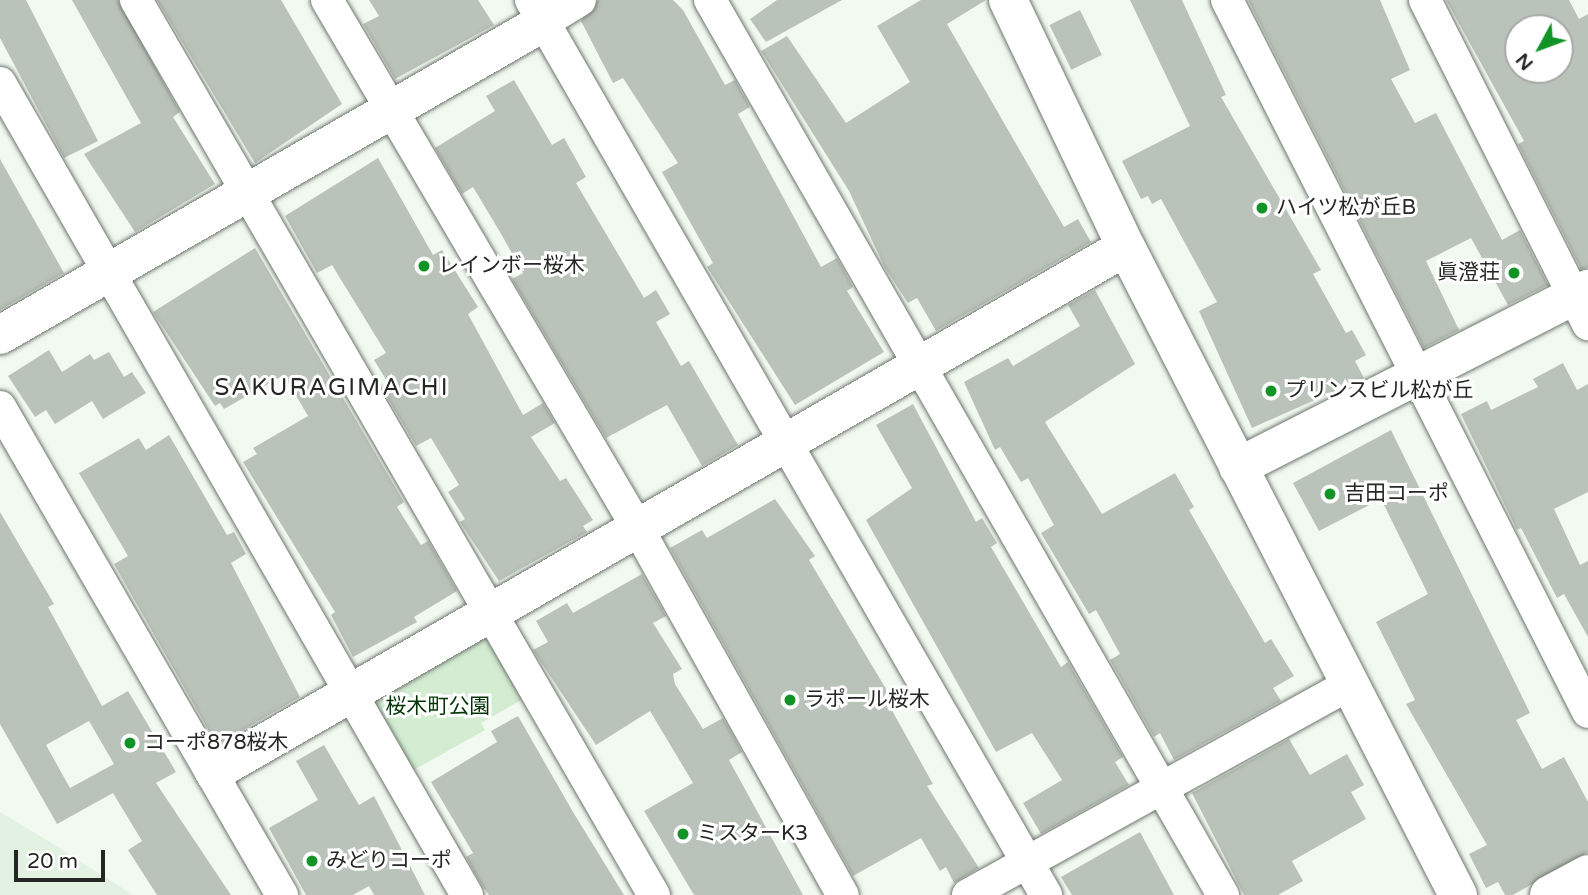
<!DOCTYPE html>
<html>
<head>
<meta charset="utf-8">
<style>
	body { margin:0 }
	#map { position:relative; width:1588px; height:895px; overflow:hidden; background:#f1f9f1; font-family:"Varela Round","Noto Sans JP",sans-serif }
	div>[style] { position:absolute }
	.built>* { inset:0; background:#e3f1e2 }
	.green>* { inset:0; background:#d3ecd2 }
	.building>* { inset:0; background:#bac3ba; transform-origin:0 0 }
	.roads { filter:drop-shadow(0 0 2px #6f766e) drop-shadow(0 0 2px #6f766e) }
	.minor>* { height:32px; margin:-16px; padding:0 16px; transform-origin:16px; border-radius:16px; background:#fff }
	.tertiary>* { height:38px; margin:-19px; padding:0 19px; transform-origin:19px; border-radius:19px; background:#fff }
	.dots>* { width:19px; height:19px; translate:-50% -50%; box-sizing:border-box; border:4px solid #fff; border-radius:50% }
	span { translate:-50% -50%; white-space:nowrap; text-align:center; line-height:1.15; -webkit-text-stroke:6px #fff; paint-order:stroke }
	.poi-label { font-size:21px; color:#242723 }
	.left { translate:0 -50%; text-align:left }
	.right { translate:-100% -50%; text-align:right }
	.park-label { font-size:21px; color:#003405 }
	.quarter-label { font-size:24px; color:#242723; letter-spacing:2px }
	.north { position:absolute; left:1504px; top:14px; width:70px; height:70px; box-sizing:border-box; background:#fff; border:2px solid #a7a9a7; border-radius:50%; rotate:229deg; font-size:19px; font-weight:700; line-height:28px; text-align:center; color:#242723 }
	.north::after { content:''; display:block; margin:auto; width:24px; height:32px; background:#129326; clip-path:polygon(50% 0,100% 100%,50% 72%,0 100%) }
	.scale { position:absolute; left:14px; top:850px; width:91px; height:32px; box-sizing:border-box; border:4px solid #242723; border-top:0; padding-left:9px; font-size:21px; line-height:24px; white-space:nowrap; color:#242723; -webkit-text-stroke:5px #fff; paint-order:stroke }
</style>
</head>
<body>
<div id="map">
	<div class="built">
		<div style="clip-path:polygon(0 812px,50px 842px,133px 895px,0 895px)"></div>
	</div>
	<div class="green">
		<div style="clip-path:polygon(485px 632px,523px 699px,481px 723px,485px 730px,412px 771px,370px 697px)"></div>
	</div>
	<div class="building">
		<div style="clip-path:polygon(0 0,26px 0,98px 141px,64px 158px,0 38px)"></div>
		<div style="clip-path:polygon(72px 0,118px 0,180px 112px,173px 117px,215px 184px,135px 232px,84px 154px,141px 123px)"></div>
		<div style="clip-path:polygon(157px 0,281px 0,342px 104px,255px 163px)"></div>
		<div style="clip-path:polygon(369px 0,478px 0,494px 25px,395px 79px,363px 24px,379px 16px)"></div>
		<div style="clip-path:polygon(598px 0,673px 0,683px 10px,725px 85px,735px 80px,750px 107px,738px 114px,821px 267px,837px 258px,853px 287px,847px 291px,884px 352px,795px 405px,707px 267px,713px 263px,662px 172px,678px 163px,623px 78px,613px 83px,581px 21px)"></div>
		<div style="clip-path:polygon(777px 0,842px 0,766px 42px,750px 19px)"></div>
		<div style="clip-path:polygon(921px 0,986px 0,947px 24px,1064px 227px,1078px 219px,1091px 242px,936px 331px,917px 298px,908px 303px,885px 268px,849px 191px,761px 51px,787px 36px,846px 123px,910px 82px,877px 26px)"></div>
		<div style="clip-path:polygon(1130px 0,1182px 0,1226px 95px,1221px 97px,1321px 270px,1313px 274px,1346px 333px,1352px 330px,1366px 355px,1355px 361px,1364px 378px,1252px 428px,1199px 311px,1217px 302px,1161px 199px,1152px 204px,1148px 196px,1141px 199px,1122px 161px,1190px 126px)"></div>
		<div style="clip-path:polygon(1248px 0,1380px 0,1410px 70px,1391px 79px,1415px 123px,1436px 113px,1502px 240px,1520px 230px,1548px 285px,1508px 305px,1471px 238px,1426px 261px,1459px 330px,1424px 348px)"></div>
		<div style="clip-path:polygon(evenodd,1446px 0,1569px 0,1579px 19px,1588px 14px,1588px 267px,1581px 269px,1518px 144px,1524px 141px,1446px 0,1518px 28px,1560px 28px,1560px 70px,1518px 70px,1518px 28px)"></div>
		<div style="left:1080px;top:10px;width:50px;height:34px;rotate:64deg"></div>
		<div style="clip-path:polygon(514px 80px,552px 145px,564px 138px,586px 177px,576px 183px,644px 298px,656px 290px,670px 314px,656px 322px,681px 366px,689px 361px,738px 445px,702px 466px,667px 405px,606px 438px,512px 279px,523px 273px,500px 232px,473px 187px,462px 194px,435px 148px,495px 111px,486px 96px)"></div>
		<div style="clip-path:polygon(378px 158px,433px 255px,442px 250px,478px 307px,468px 314px,523px 415px,543px 403px,555px 423px,531px 437px,560px 481px,566px 478px,593px 520px,583px 526px,587px 532px,499px 581px,460px 522px,465px 519px,448px 492px,459px 485px,431px 438px,416px 446px,383px 390px,390px 386px,374px 360px,386px 353px,332px 265px,317px 273px,285px 216px)"></div>
		<div style="clip-path:polygon(0 159px,64px 273px,0 310px)"></div>
		<div style="clip-path:polygon(255px 248px,404px 502px,397px 507px,421px 545px,428px 541px,457px 591px,414px 617px,417px 622px,353px 657px,331px 615px,335px 612px,243px 462px,257px 454px,253px 448px,308px 416px,284px 375px,224px 409px,220px 403px,215px 406px,153px 312px)"></div>
		<div style="clip-path:polygon(1095px 290px,1135px 364px,1045px 422px,1102px 514px,1175px 473px,1194px 507px,1189px 510px,1265px 643px,1271px 639px,1294px 676px,1273px 688px,1281px 701px,1174px 760px,1160px 733px,1154px 737px,1110px 660px,1120px 654px,1096px 610px,1089px 614px,1041px 533px,1054px 525px,1028px 478px,1021px 482px,1000px 447px,995px 450px,964px 382px,1008px 358px,1013px 366px,1080px 326px,1068px 305px)"></div>
		<div style="clip-path:polygon(49px 350px,62px 372px,90px 354px,94px 360px,109px 352px,124px 377px,132px 372px,146px 393px,103px 419px,92px 401px,55px 424px,46px 410px,35px 417px,8px 376px)"></div>
		<div style="clip-path:polygon(1563px 363px,1577px 390px,1588px 384px,1588px 492px,1554px 509px,1580px 565px,1588px 561px,1588px 637px,1564px 594px,1557px 598px,1521px 528px,1517px 530px,1461px 414px,1487px 401px,1491px 410px,1538px 387px,1533px 379px)"></div>
		<div style="clip-path:polygon(913px 404px,976px 522px,982px 518px,997px 543px,991px 547px,1061px 667px,1068px 662px,1123px 757px,1115px 762px,1129px 785px,1041px 834px,1023px 803px,1062px 780px,1032px 733px,996px 752px,866px 520px,912px 488px,876px 425px)"></div>
		<div style="clip-path:polygon(1391px 430px,1530px 713px,1516px 720px,1542px 769px,1564px 757px,1588px 802px,1588px 852px,1513px 895px,1505px 895px,1498px 882px,1486px 888px,1469px 854px,1487px 845px,1406px 704px,1415px 700px,1376px 622px,1428px 594px,1381px 499px,1319px 531px,1293px 483px)"></div>
		<div style="clip-path:polygon(169px 435px,227px 535px,234px 532px,246px 554px,231px 563px,300px 697px,217px 745px,114px 564px,128px 556px,79px 473px,139px 438px,146px 450px)"></div>
		<div style="clip-path:polygon(775px 499px,815px 556px,809px 560px,895px 704px,890px 707px,933px 784px,927px 786px,979px 868px,954px 883px,946px 867px,940px 871px,921px 838px,853px 876px,670px 548px,702px 530px,707px 538px)"></div>
		<div style="clip-path:polygon(evenodd,0 512px,54px 604px,48px 607px,102px 706px,128px 691px,176px 772px,156px 783px,231px 895px,157px 895px,128px 850px,142px 841px,113px 793px,57px 824px,0 724px,0 512px,89px 721px,114px 764px,70px 788px,46px 745px,89px 721px)"></div>
		<div style="clip-path:polygon(642px 574px,666px 616px,653px 623px,682px 669px,673px 674px,675px 684px,703px 729px,723px 718px,742px 752px,729px 760px,803px 895px,694px 895px,644px 811px,693px 783px,650px 711px,596px 745px,533px 650px,548px 642px,536px 621px,567px 603px,573px 613px)"></div>
		<div style="clip-path:polygon(518px 716px,573px 812px,624px 895px,489px 895px,483px 887px,466px 857px,473px 853px,431px 782px,497px 742px,491px 731px)"></div>
		<div style="clip-path:polygon(1289px 739px,1310px 775px,1347px 754px,1364px 785px,1351px 792px,1366px 819px,1292px 861px,1303px 881px,1278px 895px,1244px 895px,1192px 793px)"></div>
		<div style="clip-path:polygon(324px 745px,359px 805px,374px 796px,425px 895px,374px 895px,369px 886px,353px 895px,306px 895px,269px 828px,318px 800px,296px 761px)"></div>
		<div style="clip-path:polygon(1140px 832px,1174px 895px,1072px 895px,1061px 877px)"></div>
	</div>
	<div class="roads">
		<div class="minor">
			<div style="left:136px;top:0;width:1034px;rotate:59.94deg"></div>
			<div style="left:327px;top:0;width:611px;rotate:59.53deg"></div>
			<div style="left:637px;top:527px;width:422px;rotate:60.8deg"></div>
			<div style="left:531px;top:0;width:1033px;rotate:60.08deg"></div>
			<div style="left:710px;top:0;width:1032px;rotate:60.18deg"></div>
			<div style="left:1227px;top:0;width:798px;rotate:63.11deg"></div>
			<div style="left:1425px;top:0;width:363px;rotate:63.3deg"></div>
			<div style="left:544px;top:22px;width:42px;rotate:-31.4deg"></div>
			<div style="left:0;top:83px;width:937px;rotate:60.1deg"></div>
			<div style="left:0;top:407px;width:564px;rotate:59.98deg"></div>
			<div style="left:968px;top:895px;width:435px;rotate:-28.9deg"></div>
		</div>
		<div class="tertiary">
			<div style="left:1008px;top:0;width:274px;rotate:64.5deg"></div>
			<div style="left:1126px;top:247px;width:728px;rotate:62.87deg"></div>
			<div style="left:0;top:335px;width:628px;rotate:-29.91deg"></div>
			<div style="left:1238px;top:467px;width:393px;rotate:-27deg"></div>
			<div style="left:214px;top:772px;width:1052px;rotate:-29.93deg"></div>
			<div style="left:1549px;top:895px;width:44px;rotate:-28.3deg"></div>
		</div>
	</div>
	<div class="dots">
		<div style="left:1262px;top:208px;background:#129326"></div>
		<div style="left:424px;top:266px;background:#129326"></div>
		<div style="left:1514px;top:273px;background:#129326"></div>
		<div style="left:1271px;top:391px;background:#129326"></div>
		<div style="left:1330px;top:494px;background:#129326"></div>
		<div style="left:790px;top:700px;background:#129326"></div>
		<div style="left:130px;top:743px;background:#129326"></div>
		<div style="left:683px;top:834px;background:#129326"></div>
		<div style="left:312px;top:861px;background:#129326"></div>
	</div>
	<div class="poi-label">
		<span class="left" style="left:1276px;top:208px">ハイツ松が丘B</span>
		<span class="left" style="left:438px;top:266px">レインボー桜木</span>
		<span class="right" style="left:1500px;top:273px">眞澄荘</span>
		<span class="left" style="left:1285px;top:391px">プリンスビル松が丘</span>
		<span class="left" style="left:1344px;top:494px">吉田コーポ</span>
		<span class="left" style="left:804px;top:700px">ラポール桜木</span>
		<span class="left" style="left:144px;top:743px">コーポ878桜木</span>
		<span class="left" style="left:697px;top:834px">ミスターK3</span>
		<span class="left" style="left:326px;top:861px">みどりコーポ</span>
	</div>
	<div class="park-label">
		<span style="left:438px;top:707px">桜木町公園</span>
	</div>
	<div class="quarter-label">
		<span style="left:332px;top:388px">SAKURAGIMACHI</span>
	</div>
	<div class="north">N</div>
	<div class="scale">20 m</div>
</div>
</body>
</html>
